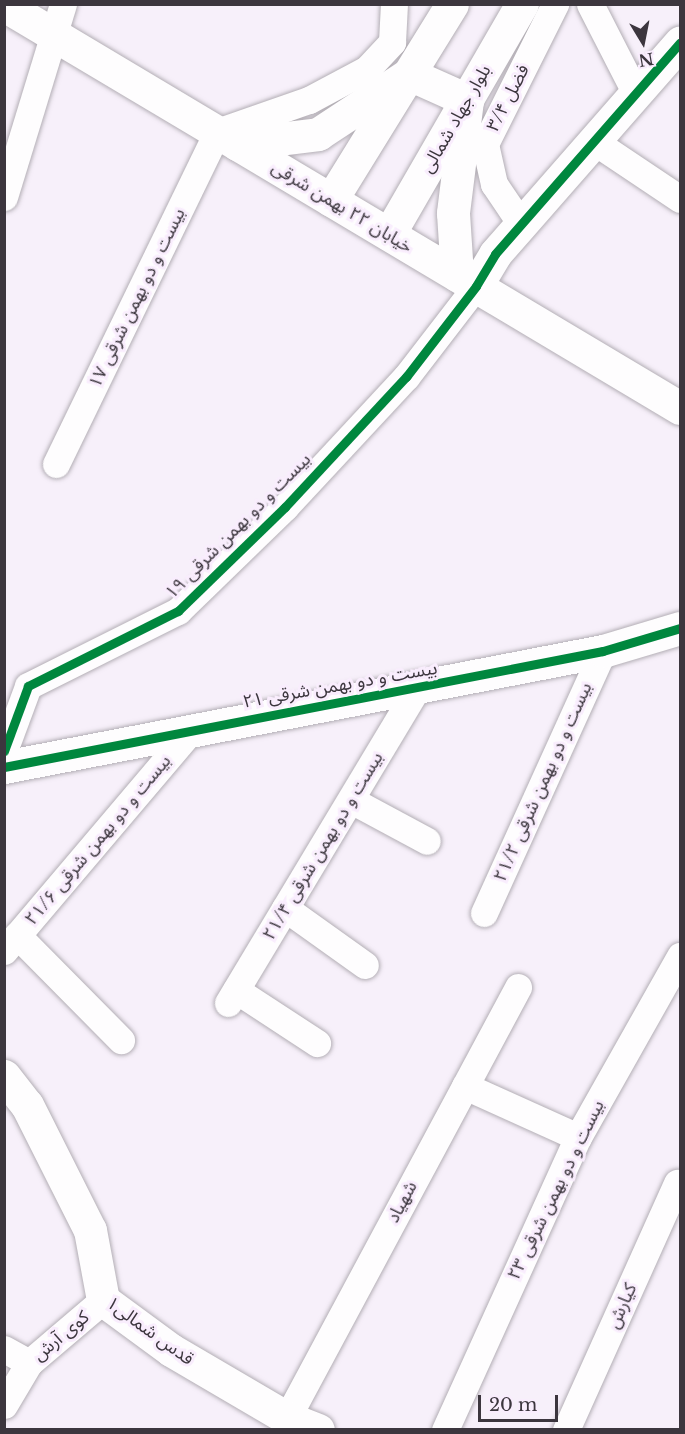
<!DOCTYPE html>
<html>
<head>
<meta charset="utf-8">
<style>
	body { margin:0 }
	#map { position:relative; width:685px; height:1434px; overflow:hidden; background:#f7f0fa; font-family:"Libre Baskerville","Noto Sans Arabic",serif }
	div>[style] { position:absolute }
	.roads { filter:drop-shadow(0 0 2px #b3aeb5) drop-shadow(0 0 2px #b3aeb5) }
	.minor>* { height:27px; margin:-13.5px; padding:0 13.5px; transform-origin:13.5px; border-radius:13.5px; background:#fefdfe }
	.tertiary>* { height:33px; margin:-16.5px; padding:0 16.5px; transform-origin:16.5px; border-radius:16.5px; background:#fefdfe }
	.secondary>* { height:33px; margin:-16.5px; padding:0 16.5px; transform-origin:16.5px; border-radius:16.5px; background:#fefdfe }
	.cycleway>* { height:9px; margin:-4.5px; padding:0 4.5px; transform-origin:4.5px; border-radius:4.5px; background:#00873e }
	span { translate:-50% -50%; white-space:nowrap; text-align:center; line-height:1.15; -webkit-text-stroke:6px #f9edfd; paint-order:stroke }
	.street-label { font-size:18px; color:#3c363e }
	.frame { position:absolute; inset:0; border:6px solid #3c363e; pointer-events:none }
	.north { position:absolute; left:613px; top:12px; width:60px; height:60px; -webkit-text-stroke:4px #f9edfd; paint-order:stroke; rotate:170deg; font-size:16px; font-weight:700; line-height:24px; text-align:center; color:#3c363e }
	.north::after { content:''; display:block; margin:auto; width:21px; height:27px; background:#3c363e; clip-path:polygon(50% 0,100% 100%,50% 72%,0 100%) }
	.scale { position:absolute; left:478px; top:1395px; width:80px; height:27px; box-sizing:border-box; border:3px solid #3c363e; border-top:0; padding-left:8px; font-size:18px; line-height:21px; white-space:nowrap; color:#3c363e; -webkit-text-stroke:4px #f9edfd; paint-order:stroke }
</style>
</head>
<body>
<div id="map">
	<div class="roads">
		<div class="minor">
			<div style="left:590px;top:4px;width:99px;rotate:62.9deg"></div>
			<div style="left:592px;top:140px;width:106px;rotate:33.8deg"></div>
			<div style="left:4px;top:197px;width:202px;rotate:-73deg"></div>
			<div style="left:521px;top:224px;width:48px;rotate:-124deg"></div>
			<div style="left:494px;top:184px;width:41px;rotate:-102.7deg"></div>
			<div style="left:485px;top:144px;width:157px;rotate:-63.4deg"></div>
			<div style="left:56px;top:464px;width:369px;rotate:-64.1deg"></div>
			<div style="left:217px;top:132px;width:97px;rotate:-19.2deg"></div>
			<div style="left:309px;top:100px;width:66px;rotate:-28.1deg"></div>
			<div style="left:367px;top:69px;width:37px;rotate:-47deg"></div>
			<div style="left:392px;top:42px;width:38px;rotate:-87deg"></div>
			<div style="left:4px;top:751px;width:69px;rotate:-69.7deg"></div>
			<div style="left:28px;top:686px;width:168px;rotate:-26.6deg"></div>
			<div style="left:178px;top:611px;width:149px;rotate:-44.2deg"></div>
			<div style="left:285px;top:507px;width:178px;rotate:-47.1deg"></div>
			<div style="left:406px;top:377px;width:115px;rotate:-52.4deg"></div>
			<div style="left:351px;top:800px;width:86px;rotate:28.3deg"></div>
			<div style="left:285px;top:908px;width:98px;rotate:35.5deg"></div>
			<div style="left:484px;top:913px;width:288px;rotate:-65.6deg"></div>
			<div style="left:17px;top:935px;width:148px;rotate:45.3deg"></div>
			<div style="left:4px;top:951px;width:291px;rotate:-49.7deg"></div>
			<div style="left:236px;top:990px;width:97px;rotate:33.2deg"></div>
			<div style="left:228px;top:1003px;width:367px;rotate:-59deg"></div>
			<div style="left:465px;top:1086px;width:124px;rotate:24.3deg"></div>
			<div style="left:4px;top:1349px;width:29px;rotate:29deg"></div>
			<div style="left:4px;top:1405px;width:49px;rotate:-59.2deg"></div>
			<div style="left:29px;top:1363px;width:97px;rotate:-40.4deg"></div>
			<div style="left:287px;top:1418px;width:489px;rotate:-61.8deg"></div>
			<div style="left:445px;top:1430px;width:322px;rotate:-65.6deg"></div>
			<div style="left:578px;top:1137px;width:208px;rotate:-60.6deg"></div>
			<div style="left:566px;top:1430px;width:271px;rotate:-65.8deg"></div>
		</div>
		<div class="tertiary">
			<div style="left:476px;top:286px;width:37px;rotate:-59deg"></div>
			<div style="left:495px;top:254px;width:281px;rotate:-48.8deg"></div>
			<div style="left:4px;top:767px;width:610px;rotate:-10.96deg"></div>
			<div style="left:603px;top:651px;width:80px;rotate:-16.6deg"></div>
			<div style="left:4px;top:1076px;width:37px;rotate:52deg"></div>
			<div style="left:27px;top:1105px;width:140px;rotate:63.3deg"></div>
			<div style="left:90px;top:1230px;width:71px;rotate:79.5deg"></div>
			<div style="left:103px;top:1300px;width:84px;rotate:36.3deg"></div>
			<div style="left:171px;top:1350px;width:134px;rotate:30.4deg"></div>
			<div style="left:287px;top:1418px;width:33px;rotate:21deg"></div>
		</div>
		<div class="secondary">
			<div style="left:4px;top:5px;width:787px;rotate:30.8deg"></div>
			<div style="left:237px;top:144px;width:82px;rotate:-7deg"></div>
			<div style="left:318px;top:134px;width:109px;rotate:-33.4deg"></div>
			<div style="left:409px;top:74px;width:64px;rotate:24.1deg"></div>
			<div style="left:467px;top:100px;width:114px;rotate:97.1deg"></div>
			<div style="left:453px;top:213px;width:62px;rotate:86.3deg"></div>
			<div style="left:331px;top:200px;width:230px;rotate:-58.3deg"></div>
			<div style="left:389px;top:234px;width:266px;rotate:-60deg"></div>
		</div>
	</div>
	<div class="cycleway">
		<div style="left:4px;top:751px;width:69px;rotate:-69.7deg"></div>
		<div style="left:28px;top:686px;width:168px;rotate:-26.6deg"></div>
		<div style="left:178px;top:611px;width:149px;rotate:-44.2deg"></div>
		<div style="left:285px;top:507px;width:178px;rotate:-47.1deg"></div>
		<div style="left:406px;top:377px;width:115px;rotate:-52.4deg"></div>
		<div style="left:476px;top:286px;width:37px;rotate:-59deg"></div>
		<div style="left:495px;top:254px;width:281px;rotate:-48.8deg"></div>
		<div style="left:4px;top:767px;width:610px;rotate:-10.96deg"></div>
		<div style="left:603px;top:651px;width:80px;rotate:-16.6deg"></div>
	</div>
	<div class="street-label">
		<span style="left:508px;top:98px;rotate:-63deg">فضل ۳/۴</span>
		<span style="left:456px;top:119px;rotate:-60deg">بلوار جهاد شمالی</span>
		<span style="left:342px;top:207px;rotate:31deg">خیابان ۲۲ بهمن شرقی</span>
		<span style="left:137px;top:298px;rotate:-64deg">بیست و دو بهمن شرقی ۱۷</span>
		<span style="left:238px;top:526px;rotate:-45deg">بیست و دو بهمن شرقی ۱۹</span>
		<span style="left:340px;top:685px;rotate:-10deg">بیست و دو بهمن شرقی ۲۱</span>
		<span style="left:543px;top:782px;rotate:-66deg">بیست و دو بهمن شرقی ۲۱/۲</span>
		<span style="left:98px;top:840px;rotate:-50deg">بیست و دو بهمن شرقی ۲۱/۶</span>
		<span style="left:323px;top:846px;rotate:-59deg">بیست و دو بهمن شرقی ۲۱/۴</span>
		<span style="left:556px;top:1190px;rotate:-64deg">بیست و دو بهمن شرقی ۲۳</span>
		<span style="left:402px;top:1202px;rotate:-62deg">شهیاد</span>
		<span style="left:622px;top:1306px;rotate:-66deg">کیارش</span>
		<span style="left:150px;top:1331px;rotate:36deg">قدس شمالی۱</span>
		<span style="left:61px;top:1336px;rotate:-40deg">کوی آرش</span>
	</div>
	<div class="frame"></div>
	<div class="north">N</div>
	<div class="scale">20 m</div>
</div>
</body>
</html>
